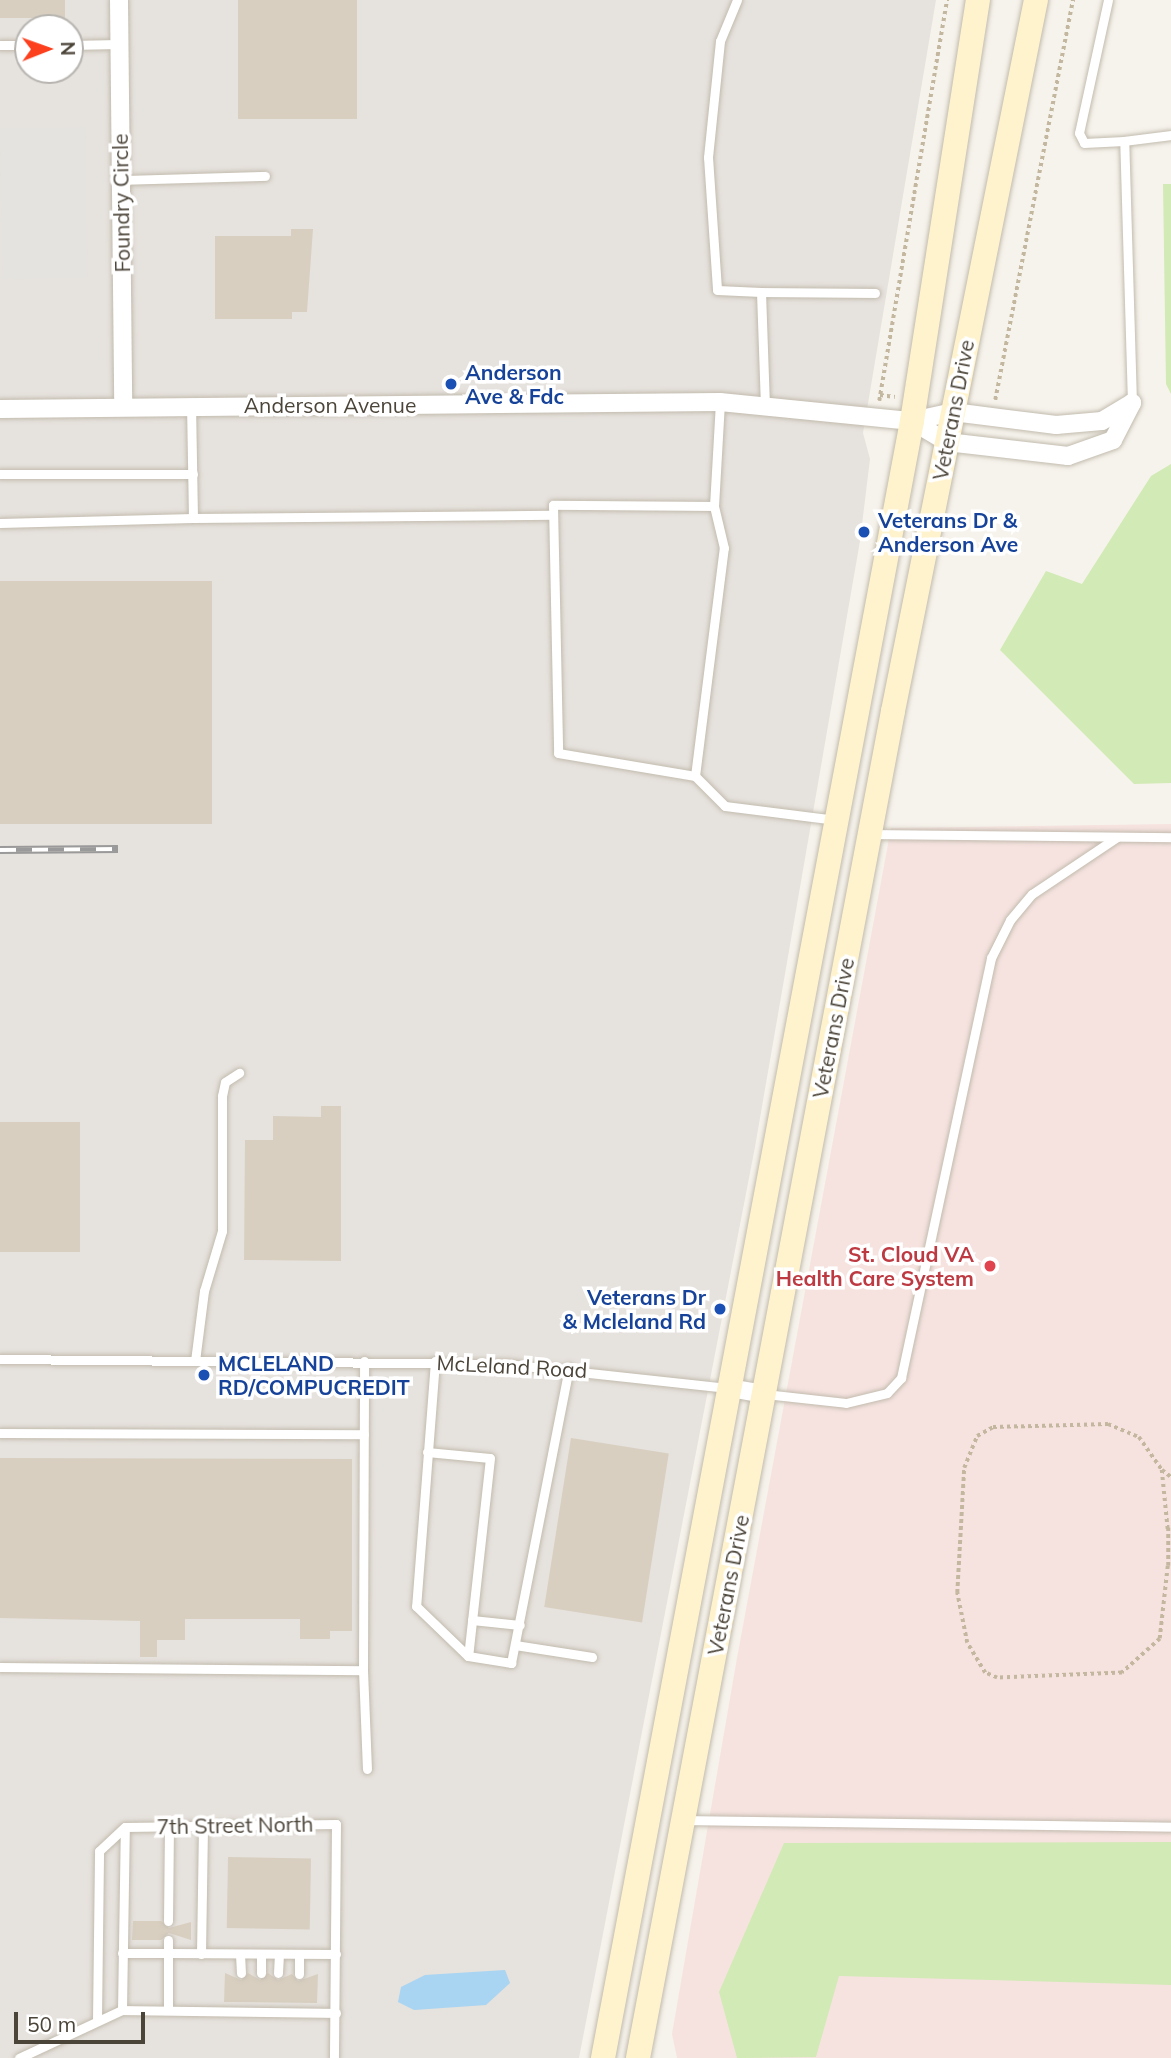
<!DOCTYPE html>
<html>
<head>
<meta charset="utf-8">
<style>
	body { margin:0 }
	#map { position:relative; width:1171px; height:2058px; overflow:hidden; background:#f6f3ec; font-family:Mulish,sans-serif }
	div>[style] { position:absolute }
	.industrial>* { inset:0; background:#e6e2dd }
	.medical>* { inset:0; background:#f6e3e0 }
	.green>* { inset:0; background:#d2eab5 }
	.parking>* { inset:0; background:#e5e3e0; transform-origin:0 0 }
	.water>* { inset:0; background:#a9d4f2 }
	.building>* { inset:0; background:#d8cfc1; transform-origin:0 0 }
	.path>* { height:3.5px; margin-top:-1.75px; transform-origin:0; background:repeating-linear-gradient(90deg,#c4b79f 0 3.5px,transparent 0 7px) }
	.roads { filter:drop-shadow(0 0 2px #c2bbae) drop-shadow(0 0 2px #c2bbae) }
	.service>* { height:9px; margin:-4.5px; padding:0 4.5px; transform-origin:4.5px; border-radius:4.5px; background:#fff }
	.minor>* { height:18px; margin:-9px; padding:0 9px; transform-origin:9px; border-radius:9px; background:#fff }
	.secondary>* { height:24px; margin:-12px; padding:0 12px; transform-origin:12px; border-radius:12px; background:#fff3cd }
	.rail>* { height:8px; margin-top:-4px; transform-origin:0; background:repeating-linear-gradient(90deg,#fff 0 16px,#9a9a9a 0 32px); box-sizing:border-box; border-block:2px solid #9a9a9a }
	.dots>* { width:19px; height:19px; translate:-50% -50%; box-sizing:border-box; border:4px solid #fff; border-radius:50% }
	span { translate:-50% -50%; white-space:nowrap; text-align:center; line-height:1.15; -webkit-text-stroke:7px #fff; paint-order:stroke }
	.street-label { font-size:21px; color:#4b4439 }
	.transit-label { font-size:21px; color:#164399; font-weight:700 }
	.left { translate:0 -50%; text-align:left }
	.right { translate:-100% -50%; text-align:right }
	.health-label { font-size:21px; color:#be3a42; font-weight:700 }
	.north { position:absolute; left:14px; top:14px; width:70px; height:70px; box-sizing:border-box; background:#fff; border:2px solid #b7b4b0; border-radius:50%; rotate:89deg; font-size:19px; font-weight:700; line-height:28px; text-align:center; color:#4b4439 }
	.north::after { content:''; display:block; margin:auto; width:24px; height:32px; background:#fc3f1d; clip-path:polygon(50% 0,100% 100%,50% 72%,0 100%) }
	.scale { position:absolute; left:14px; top:2012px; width:131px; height:32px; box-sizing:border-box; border:4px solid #4b4439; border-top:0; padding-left:9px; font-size:21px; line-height:24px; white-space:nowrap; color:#4b4439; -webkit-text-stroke:5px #fff; paint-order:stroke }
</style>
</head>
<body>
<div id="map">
	<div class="industrial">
		<div style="clip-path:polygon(evenodd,0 0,936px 0,863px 433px,870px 459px,860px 541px,755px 1147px,579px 2058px,0 2058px,0 0,28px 28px,70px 28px,70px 70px,28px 70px,28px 28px)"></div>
	</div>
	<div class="medical">
		<div style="clip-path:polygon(1171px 824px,1171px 2058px,677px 2058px,672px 2034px,737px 1658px,891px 828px)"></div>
	</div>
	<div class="green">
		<div style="clip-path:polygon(1163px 184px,1171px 184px,1171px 394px,1166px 384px)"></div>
		<div style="clip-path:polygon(1171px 464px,1171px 783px,1134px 784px,1000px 650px,1046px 571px,1082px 584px,1151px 476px)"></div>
		<div style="clip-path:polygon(1171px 1842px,1171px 1985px,839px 1976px,816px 2057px,737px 2058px,719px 1992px,784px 1843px)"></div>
	</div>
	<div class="parking">
		<div style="left:85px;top:127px;width:151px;height:85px;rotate:89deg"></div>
	</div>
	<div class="water">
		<div style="clip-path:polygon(505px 1970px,510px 1983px,486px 2005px,414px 2010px,398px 2002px,401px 1987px,425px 1975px)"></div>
	</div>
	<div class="building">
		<div style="left:0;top:0;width:65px;height:18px"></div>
		<div style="left:238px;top:0;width:119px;height:119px"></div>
		<div style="clip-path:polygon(291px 229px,313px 229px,307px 312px,292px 312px,292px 319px,215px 319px,215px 236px,291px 236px)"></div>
		<div style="left:212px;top:581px;width:243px;height:212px;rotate:90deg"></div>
		<div style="clip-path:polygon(321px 1106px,341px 1106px,341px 1261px,244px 1260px,245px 1140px,273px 1140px,273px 1116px,321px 1117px)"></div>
		<div style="left:80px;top:1122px;width:130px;height:80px;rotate:90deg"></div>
		<div style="left:571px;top:1438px;width:99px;height:171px;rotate:9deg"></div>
		<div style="clip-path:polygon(0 1458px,352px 1459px,352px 1631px,330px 1631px,330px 1639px,300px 1639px,300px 1619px,185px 1619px,185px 1640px,157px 1640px,157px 1657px,140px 1657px,140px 1621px,0 1618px)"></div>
		<div style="left:228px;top:1857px;width:83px;height:71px;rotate:1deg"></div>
		<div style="clip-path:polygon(133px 1921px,161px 1921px,169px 1928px,191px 1922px,191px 1940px,169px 1933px,161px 1940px,132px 1940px)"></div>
		<div style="clip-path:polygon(225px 1973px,241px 1980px,248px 1973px,260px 1980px,268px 1973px,278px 1980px,292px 1974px,298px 1981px,318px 1974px,317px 2003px,224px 2002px)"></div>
	</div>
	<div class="path">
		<div style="left:880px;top:395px;width:15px;rotate:8deg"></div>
		<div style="left:995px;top:400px;width:408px;rotate:-79deg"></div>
		<div style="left:879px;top:401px;width:407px;rotate:-80.4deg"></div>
		<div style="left:1162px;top:1470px;width:11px;rotate:38deg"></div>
		<div style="left:1168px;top:1566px;width:73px;rotate:96.3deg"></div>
		<div style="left:1160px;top:1639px;width:51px;rotate:138.2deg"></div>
		<div style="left:1122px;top:1673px;width:125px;rotate:177.7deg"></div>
		<div style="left:997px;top:1678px;width:13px;rotate:-157deg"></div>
		<div style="left:985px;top:1673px;width:35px;rotate:-121deg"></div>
		<div style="left:967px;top:1643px;width:51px;rotate:-101.3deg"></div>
		<div style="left:957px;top:1593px;width:125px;rotate:-86.8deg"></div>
		<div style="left:964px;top:1468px;width:35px;rotate:-68deg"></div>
		<div style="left:977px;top:1436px;width:18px;rotate:-29deg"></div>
		<div style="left:993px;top:1427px;width:115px;rotate:-1.5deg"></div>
		<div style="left:1108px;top:1424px;width:34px;rotate:23deg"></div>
		<div style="left:1139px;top:1437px;width:40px;rotate:55.1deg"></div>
		<div style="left:1162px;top:1470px;width:60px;rotate:84.3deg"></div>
		<div style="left:1168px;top:1566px;width:38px;rotate:-90deg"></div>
	</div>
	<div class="roads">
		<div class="service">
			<div style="left:737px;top:0;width:44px;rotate:112.5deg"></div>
			<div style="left:720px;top:41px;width:117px;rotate:95.9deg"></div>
			<div style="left:708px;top:157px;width:133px;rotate:86.1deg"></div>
			<div style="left:717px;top:290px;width:44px;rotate:2.6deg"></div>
			<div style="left:761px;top:292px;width:112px;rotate:88deg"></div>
			<div style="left:1108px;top:0;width:136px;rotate:102.3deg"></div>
			<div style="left:1079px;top:133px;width:11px;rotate:63deg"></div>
			<div style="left:1084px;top:143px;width:40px;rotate:-2.9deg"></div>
			<div style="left:0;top:45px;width:28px"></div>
			<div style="left:70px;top:45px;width:49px;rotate:-1.2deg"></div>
			<div style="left:121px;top:180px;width:144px;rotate:-1.6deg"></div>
			<div style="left:761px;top:292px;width:114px;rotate:0.5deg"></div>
			<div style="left:720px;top:402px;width:104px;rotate:93.3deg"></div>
			<div style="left:714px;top:506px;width:161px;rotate:-179.6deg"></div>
			<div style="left:553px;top:505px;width:248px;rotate:88.8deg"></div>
			<div style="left:558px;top:753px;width:139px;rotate:9.5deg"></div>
			<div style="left:695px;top:776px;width:42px;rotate:45deg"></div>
			<div style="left:725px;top:806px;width:112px;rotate:7.2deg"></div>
			<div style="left:1132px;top:403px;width:262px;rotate:-91.7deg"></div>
			<div style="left:1124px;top:141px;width:47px;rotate:-7.3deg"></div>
			<div style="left:0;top:474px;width:193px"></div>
			<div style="left:193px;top:518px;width:360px;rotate:-0.5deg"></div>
			<div style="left:0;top:523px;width:193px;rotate:-1.5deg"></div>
			<div style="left:193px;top:518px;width:112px;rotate:-91deg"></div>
			<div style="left:695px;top:776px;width:230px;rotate:-82.8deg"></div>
			<div style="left:724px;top:548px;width:43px;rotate:-103.4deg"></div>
			<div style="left:872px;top:834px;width:299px;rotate:0.6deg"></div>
			<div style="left:0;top:1359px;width:506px;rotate:0.57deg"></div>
			<div style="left:506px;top:1364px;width:223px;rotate:6.2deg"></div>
			<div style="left:195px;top:1361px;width:71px;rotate:-82.7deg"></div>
			<div style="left:204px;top:1291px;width:63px;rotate:-73.3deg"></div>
			<div style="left:222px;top:1231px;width:135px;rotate:-90deg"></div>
			<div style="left:222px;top:1096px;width:14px;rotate:-78deg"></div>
			<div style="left:225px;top:1082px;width:17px;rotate:-33deg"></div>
			<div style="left:435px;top:1361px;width:246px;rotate:94.4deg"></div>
			<div style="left:416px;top:1606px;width:72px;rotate:43.9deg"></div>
			<div style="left:468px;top:1656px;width:44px;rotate:9.2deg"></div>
			<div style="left:511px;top:1663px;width:301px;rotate:-78.9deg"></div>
			<div style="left:765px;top:1394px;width:81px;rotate:6.3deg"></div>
			<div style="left:846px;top:1403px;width:42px;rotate:-13.7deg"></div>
			<div style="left:887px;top:1393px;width:21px;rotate:-47deg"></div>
			<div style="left:901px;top:1378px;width:430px;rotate:-77.9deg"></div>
			<div style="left:991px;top:958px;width:42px;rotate:-63.4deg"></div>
			<div style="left:1010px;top:920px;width:34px;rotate:-50deg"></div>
			<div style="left:1032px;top:894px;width:102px;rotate:-33.8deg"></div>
			<div style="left:0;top:1433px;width:364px;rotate:0.2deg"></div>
			<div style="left:427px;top:1452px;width:63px;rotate:5.4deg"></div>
			<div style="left:490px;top:1458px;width:199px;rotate:96.3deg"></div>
			<div style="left:472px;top:1620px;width:48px;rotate:5.9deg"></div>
			<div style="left:515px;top:1645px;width:78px;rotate:8.9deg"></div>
			<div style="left:0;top:1667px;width:363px;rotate:0.5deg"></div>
			<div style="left:363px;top:1670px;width:99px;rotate:87.7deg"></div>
			<div style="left:363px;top:1670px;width:309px;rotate:-89.8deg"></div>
			<div style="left:685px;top:1820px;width:486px;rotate:0.8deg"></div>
			<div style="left:168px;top:1921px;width:94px;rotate:-89.4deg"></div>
			<div style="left:122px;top:1953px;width:46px"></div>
			<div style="left:168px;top:1953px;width:13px;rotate:-90deg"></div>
			<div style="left:201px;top:1954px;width:128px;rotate:-89.1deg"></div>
			<div style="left:240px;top:1954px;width:19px;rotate:87deg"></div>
			<div style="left:261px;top:1973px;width:19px;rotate:-90deg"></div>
			<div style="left:278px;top:1973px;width:19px;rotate:-87deg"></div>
			<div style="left:299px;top:1974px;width:20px;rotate:-90deg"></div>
			<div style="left:122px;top:2010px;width:183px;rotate:-89.1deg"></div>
			<div style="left:125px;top:1827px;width:211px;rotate:-0.8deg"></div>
			<div style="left:336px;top:1824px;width:234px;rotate:90.5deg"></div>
			<div style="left:168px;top:2010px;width:57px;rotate:-90deg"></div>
			<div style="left:168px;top:1953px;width:168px;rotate:0.3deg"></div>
			<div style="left:97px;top:2020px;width:169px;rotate:-89.3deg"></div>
			<div style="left:99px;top:1851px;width:35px;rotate:-43deg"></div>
			<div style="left:19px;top:2058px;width:114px;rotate:-25deg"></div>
			<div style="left:122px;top:2010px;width:214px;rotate:0.8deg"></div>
		</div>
		<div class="minor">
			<div style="left:119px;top:0;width:406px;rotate:89.4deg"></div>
			<div style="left:0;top:409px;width:720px;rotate:-0.56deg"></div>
			<div style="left:720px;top:402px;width:193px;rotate:5.7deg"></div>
			<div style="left:912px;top:421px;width:42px;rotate:-12.4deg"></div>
			<div style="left:953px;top:412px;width:104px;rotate:7.2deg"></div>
			<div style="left:1056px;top:425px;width:46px;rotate:-5deg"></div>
			<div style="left:1102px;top:421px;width:35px;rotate:-31deg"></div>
			<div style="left:912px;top:421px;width:41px;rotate:31deg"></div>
			<div style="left:947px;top:442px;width:122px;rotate:6.6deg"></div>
			<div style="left:1068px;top:456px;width:48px;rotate:-19.6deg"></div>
			<div style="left:1113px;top:440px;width:42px;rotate:-62.8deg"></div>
			<div style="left:730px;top:1388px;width:35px;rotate:10deg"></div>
		</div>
		<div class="secondary">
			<div style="left:603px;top:2058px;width:1666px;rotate:-79.31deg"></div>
			<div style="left:912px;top:421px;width:426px;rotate:-81.1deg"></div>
			<div style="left:638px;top:2058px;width:1371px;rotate:-79.28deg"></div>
			<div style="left:893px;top:711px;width:725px;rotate:-78.63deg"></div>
		</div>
	</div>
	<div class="rail">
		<div style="left:0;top:850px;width:118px;rotate:-0.5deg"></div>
	</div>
	<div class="dots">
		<div style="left:451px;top:384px;background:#1a4fb4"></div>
		<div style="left:864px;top:532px;background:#1a4fb4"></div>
		<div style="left:990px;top:1266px;background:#e0444e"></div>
		<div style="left:720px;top:1309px;background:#1a4fb4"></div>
		<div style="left:204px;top:1375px;background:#1a4fb4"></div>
	</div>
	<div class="street-label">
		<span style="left:121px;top:203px;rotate:-91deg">Foundry Circle</span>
		<span style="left:330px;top:405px">Anderson Avenue</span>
		<span style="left:953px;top:410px;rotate:-79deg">Veterans Drive</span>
		<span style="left:833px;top:1028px;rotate:-79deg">Veterans Drive</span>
		<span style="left:512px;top:1366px;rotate:3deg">McLeland Road</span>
		<span style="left:728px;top:1585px;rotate:-79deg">Veterans Drive</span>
		<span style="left:235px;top:1825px;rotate:-1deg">7th Street North</span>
	</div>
	<div class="transit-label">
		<span class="left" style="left:465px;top:384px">Anderson<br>Ave &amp; Fdc</span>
		<span class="left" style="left:878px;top:532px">Veterans Dr &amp;<br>Anderson Ave</span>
		<span class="right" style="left:706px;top:1309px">Veterans Dr<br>&amp; Mcleland Rd</span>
		<span class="left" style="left:218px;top:1375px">MCLELAND<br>RD/COMPUCREDIT</span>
	</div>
	<div class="health-label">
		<span class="right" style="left:974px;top:1266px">St. Cloud VA<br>Health Care System</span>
	</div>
	<div class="north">N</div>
	<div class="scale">50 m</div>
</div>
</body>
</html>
